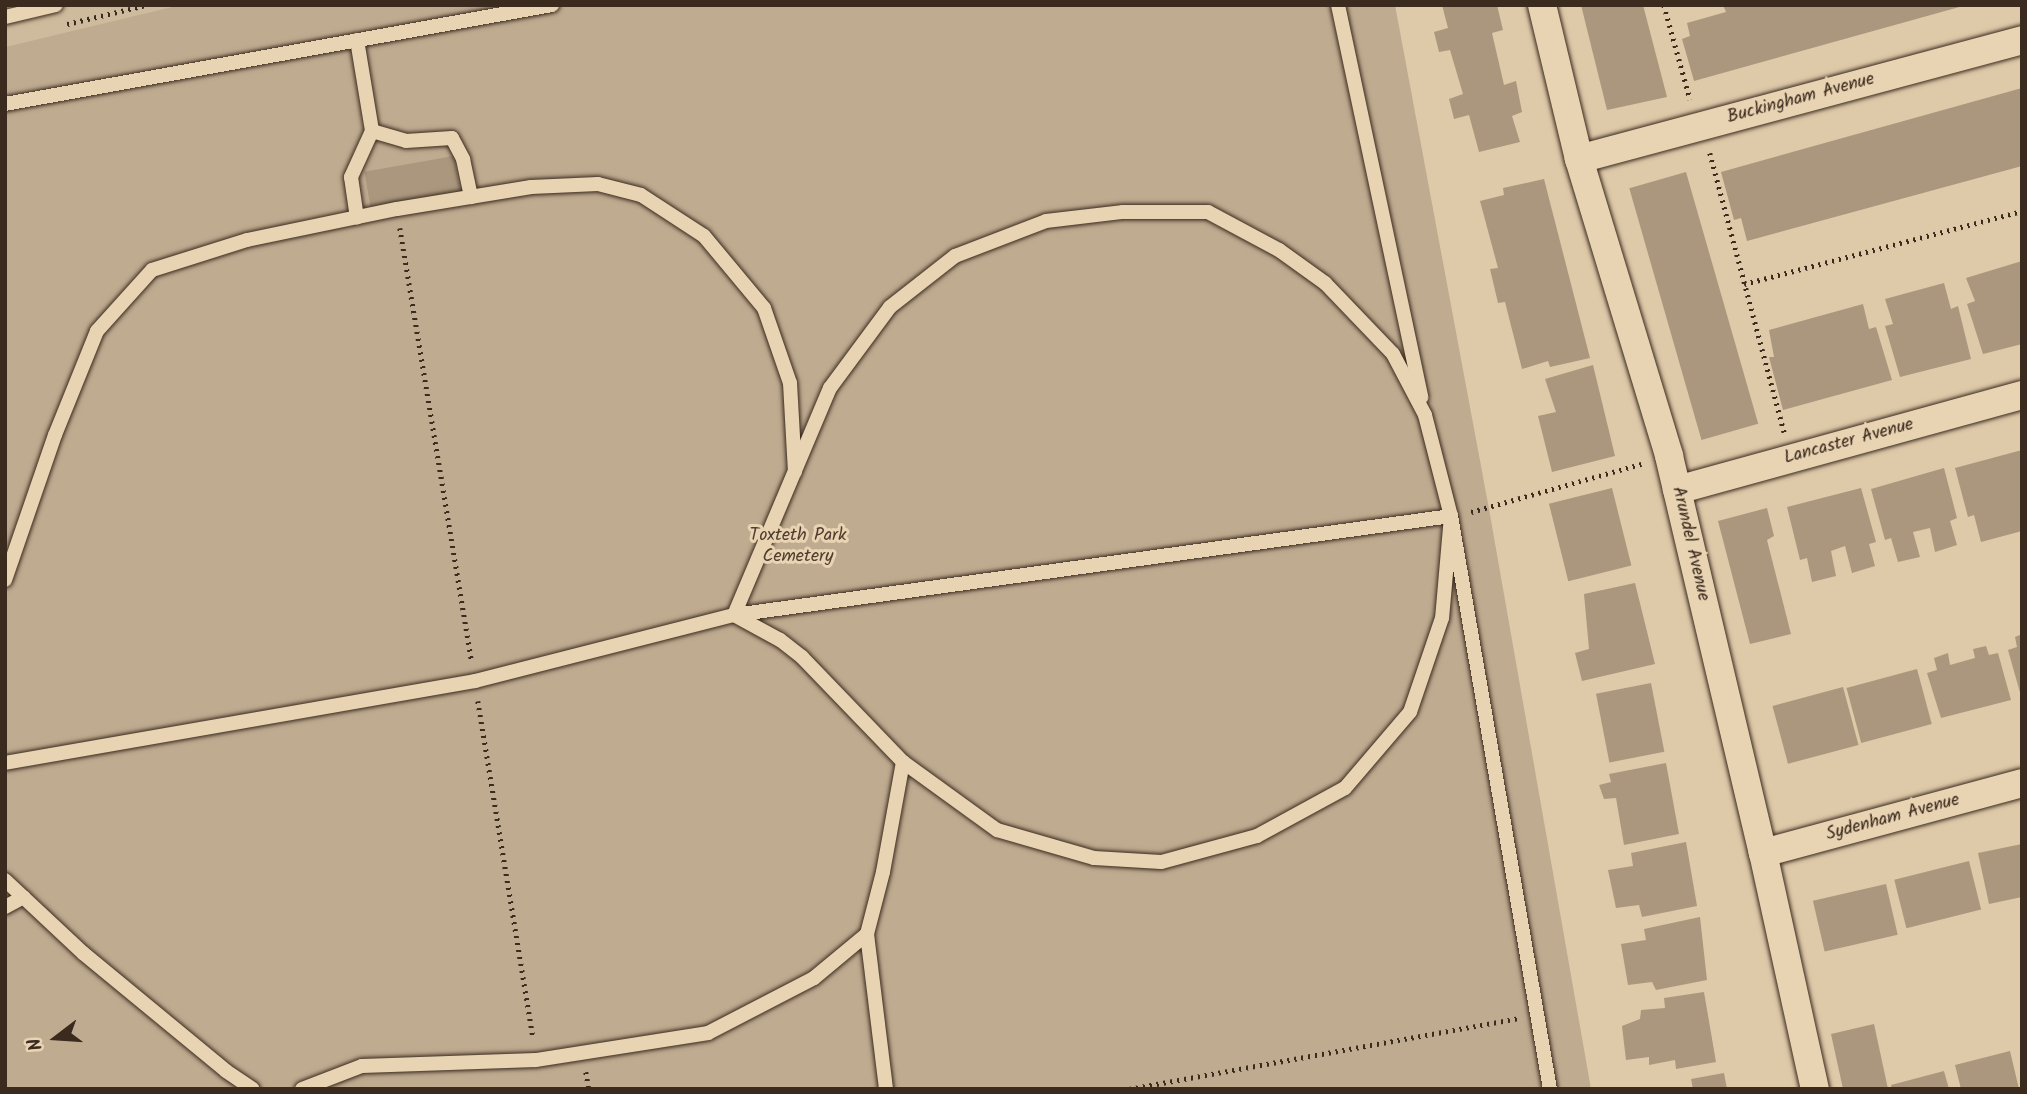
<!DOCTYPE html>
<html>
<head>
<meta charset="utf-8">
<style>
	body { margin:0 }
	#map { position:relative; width:2027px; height:1094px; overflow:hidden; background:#dec9a9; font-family:Kalam,sans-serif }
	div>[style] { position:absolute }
	.built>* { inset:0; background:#ceba9c }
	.green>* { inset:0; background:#bfab90 }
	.building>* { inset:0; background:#aa977e; transform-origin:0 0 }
	.path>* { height:4.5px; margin-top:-2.25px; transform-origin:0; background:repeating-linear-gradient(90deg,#3b2a1e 0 2px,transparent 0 7px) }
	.roads { filter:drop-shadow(0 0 2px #3b2a1e) drop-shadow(0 0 2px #3b2a1e) }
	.lane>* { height:14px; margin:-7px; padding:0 7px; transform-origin:7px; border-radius:7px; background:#e8d3b2 }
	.street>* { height:28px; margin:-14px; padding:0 14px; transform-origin:14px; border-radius:14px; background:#e8d3b2 }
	span { translate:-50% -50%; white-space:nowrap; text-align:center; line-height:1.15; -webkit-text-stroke:6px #e8d3b2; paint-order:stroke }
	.street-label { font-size:18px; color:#3b2a1e }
	.park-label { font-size:18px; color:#4f3d2f }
	.frame { position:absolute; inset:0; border:7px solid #3b2a1e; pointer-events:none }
	.north { position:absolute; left:21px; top:1003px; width:70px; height:70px; -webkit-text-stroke:5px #e8d3b2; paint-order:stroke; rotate:253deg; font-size:19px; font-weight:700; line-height:28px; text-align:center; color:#3b2a1e }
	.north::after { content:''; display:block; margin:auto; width:24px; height:32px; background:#3b2a1e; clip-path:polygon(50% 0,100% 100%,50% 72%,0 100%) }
</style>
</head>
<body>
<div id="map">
	<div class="built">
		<div style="clip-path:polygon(5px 5px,180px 5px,5px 47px)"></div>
	</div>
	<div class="green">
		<div style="clip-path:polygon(180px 5px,1395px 5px,1489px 509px,1591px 1089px,5px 1089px,5px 47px)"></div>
	</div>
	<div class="building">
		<div style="clip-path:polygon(1442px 5px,1497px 5px,1503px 30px,1492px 33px,1504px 85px,1516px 81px,1522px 112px,1512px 116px,1520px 142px,1479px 152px,1469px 115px,1454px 119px,1449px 99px,1463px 94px,1450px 50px,1439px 52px,1434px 32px,1448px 28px)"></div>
		<div style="clip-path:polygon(1581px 5px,1643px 5px,1667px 97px,1607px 110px)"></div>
		<div style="clip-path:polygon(1723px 5px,1963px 5px,1963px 6px,1694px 81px,1682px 39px,1690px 36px,1687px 23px,1726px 12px)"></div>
		<div style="clip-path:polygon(2022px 88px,2022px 166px,1747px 241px,1741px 218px,1734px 220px,1721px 172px)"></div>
		<div style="left:454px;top:156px;width:36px;height:91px;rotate:80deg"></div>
		<div style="left:1686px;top:172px;width:262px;height:59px;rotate:74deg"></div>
		<div style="clip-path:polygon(1544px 179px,1590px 358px,1550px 367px,1548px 361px,1522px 369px,1505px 302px,1498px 303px,1490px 269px,1498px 268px,1480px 201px,1504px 195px,1503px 188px)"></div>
		<div style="clip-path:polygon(2022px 261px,2022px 344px,1983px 354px,1967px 304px,1975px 301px,1966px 278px)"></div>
		<div style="clip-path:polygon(1944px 283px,1951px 309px,1958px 306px,1971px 359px,1900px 377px,1885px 326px,1893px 324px,1885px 299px)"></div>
		<div style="clip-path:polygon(1863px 304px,1869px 329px,1876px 327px,1892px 380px,1783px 410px,1769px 357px,1774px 357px,1769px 330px)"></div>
		<div style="clip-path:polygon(1593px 365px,1615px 456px,1552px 472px,1538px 416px,1556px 412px,1545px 379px)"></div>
		<div style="clip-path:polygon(2022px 450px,2022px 531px,1981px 542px,1974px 515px,1968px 517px,1955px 468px)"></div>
		<div style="clip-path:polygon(1944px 468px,1957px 518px,1950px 521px,1957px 545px,1935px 552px,1930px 528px,1913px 532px,1920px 557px,1898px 562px,1891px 538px,1885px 540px,1871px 489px)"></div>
		<div style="left:1612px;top:488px;width:80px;height:65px;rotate:76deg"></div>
		<div style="clip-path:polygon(1861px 488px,1876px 542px,1869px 544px,1875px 566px,1852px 573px,1845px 546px,1831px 551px,1836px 576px,1812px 582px,1807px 558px,1800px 560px,1787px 507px)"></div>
		<div style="clip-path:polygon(1767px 508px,1774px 536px,1767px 540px,1791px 634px,1750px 644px,1718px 521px)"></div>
		<div style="clip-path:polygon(1635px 583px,1655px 664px,1582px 681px,1575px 653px,1589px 649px,1584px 594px)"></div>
		<div style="clip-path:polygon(2022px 634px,2022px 695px,2021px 696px,2008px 650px,2017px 647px,2015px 637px)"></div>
		<div style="clip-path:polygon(1986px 646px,1989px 655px,1998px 653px,2011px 700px,1941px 718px,1927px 673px,1937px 670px,1934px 658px,1948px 653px,1950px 665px,1975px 658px,1973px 649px)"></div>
		<div style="left:1917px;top:669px;width:57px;height:73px;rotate:75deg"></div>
		<div style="left:1651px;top:683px;width:70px;height:56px;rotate:79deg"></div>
		<div style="left:1843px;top:687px;width:60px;height:73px;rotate:75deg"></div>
		<div style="clip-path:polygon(1666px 763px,1679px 834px,1624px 845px,1616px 798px,1604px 799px,1599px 785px,1611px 782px,1609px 774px)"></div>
		<div style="clip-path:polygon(1686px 842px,1697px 906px,1642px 917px,1639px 905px,1616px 908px,1608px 870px,1633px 866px,1631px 853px)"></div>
		<div style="clip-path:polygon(2022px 844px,2022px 897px,1989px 904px,1978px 853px)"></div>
		<div style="left:1969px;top:861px;width:50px;height:77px;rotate:76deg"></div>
		<div style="left:1886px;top:884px;width:52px;height:75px;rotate:77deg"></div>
		<div style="clip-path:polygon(1700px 917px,1707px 980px,1656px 990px,1652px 982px,1628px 985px,1621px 944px,1646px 940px,1644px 929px)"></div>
		<div style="clip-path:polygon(1704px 992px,1716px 1062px,1676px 1069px,1675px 1060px,1649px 1065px,1649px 1057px,1626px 1060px,1622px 1026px,1640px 1019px,1641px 1010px,1665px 1008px,1664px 998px)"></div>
		<div style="clip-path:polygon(1874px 1024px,1888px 1089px,1843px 1089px,1831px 1034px)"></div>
		<div style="clip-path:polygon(2010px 1051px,2019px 1089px,1961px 1089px,1955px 1065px)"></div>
		<div style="clip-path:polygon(1944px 1071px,1949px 1089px,1892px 1089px,1891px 1085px)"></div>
		<div style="clip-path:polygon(1724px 1073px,1727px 1089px,1693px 1089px,1691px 1079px)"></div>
	</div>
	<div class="path">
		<div style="left:1664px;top:5px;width:98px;rotate:74.5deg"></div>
		<div style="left:67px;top:24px;width:81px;rotate:-13.5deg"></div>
		<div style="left:1710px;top:153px;width:289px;rotate:75.1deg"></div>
		<div style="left:400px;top:228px;width:440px;rotate:80.6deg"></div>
		<div style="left:1744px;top:284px;width:287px;rotate:-14.7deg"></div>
		<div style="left:1471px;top:512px;width:177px;rotate:-15.8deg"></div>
		<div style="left:478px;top:701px;width:341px;rotate:80.7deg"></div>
		<div style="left:586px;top:1072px;width:17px;rotate:80deg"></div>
		<div style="left:1129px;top:1089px;width:395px;rotate:-10.3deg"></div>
	</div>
	<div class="roads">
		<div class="lane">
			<div style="left:1338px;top:5px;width:401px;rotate:78deg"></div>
			<div style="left:5px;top:17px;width:52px;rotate:-13.2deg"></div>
			<div style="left:357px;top:40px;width:92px;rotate:80.6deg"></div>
			<div style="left:372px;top:131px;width:51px;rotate:114.5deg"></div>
			<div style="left:351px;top:177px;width:41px;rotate:81.7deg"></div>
			<div style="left:5px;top:104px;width:556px;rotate:-10.26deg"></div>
			<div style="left:372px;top:131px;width:35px;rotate:16deg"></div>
			<div style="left:406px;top:141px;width:46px;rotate:-3.7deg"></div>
			<div style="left:452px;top:138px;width:24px;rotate:62deg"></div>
			<div style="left:463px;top:159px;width:39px;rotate:78deg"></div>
			<div style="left:1123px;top:212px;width:85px"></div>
			<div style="left:1208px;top:212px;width:81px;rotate:28.2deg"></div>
			<div style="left:1279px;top:250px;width:57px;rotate:35.7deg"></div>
			<div style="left:1325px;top:283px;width:98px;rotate:46.2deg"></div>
			<div style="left:1393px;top:354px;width:69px;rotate:62.3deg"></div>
			<div style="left:1425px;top:415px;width:104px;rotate:75.6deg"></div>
			<div style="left:1451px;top:516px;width:102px;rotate:95deg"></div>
			<div style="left:1442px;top:618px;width:99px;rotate:108.8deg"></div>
			<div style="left:1410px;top:712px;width:100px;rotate:130.5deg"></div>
			<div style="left:1345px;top:788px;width:100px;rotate:151.4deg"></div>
			<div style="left:1257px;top:836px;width:99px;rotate:164.8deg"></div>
			<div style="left:1161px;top:862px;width:67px;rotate:-176.6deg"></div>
			<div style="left:1094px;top:858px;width:101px;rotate:-163.9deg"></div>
			<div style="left:997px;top:830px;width:116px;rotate:-144.1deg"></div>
			<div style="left:903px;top:762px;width:146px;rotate:-133.9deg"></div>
			<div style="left:802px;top:657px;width:28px;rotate:-142deg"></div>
			<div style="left:780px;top:640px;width:52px;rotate:-151.5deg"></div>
			<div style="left:734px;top:615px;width:246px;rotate:-67.1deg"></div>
			<div style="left:830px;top:388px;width:101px;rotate:-53.5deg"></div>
			<div style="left:890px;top:307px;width:83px;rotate:-38.1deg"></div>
			<div style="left:955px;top:256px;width:97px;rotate:-21deg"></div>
			<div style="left:1046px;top:221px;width:78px;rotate:-6.7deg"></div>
			<div style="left:5px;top:580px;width:153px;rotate:-71deg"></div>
			<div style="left:55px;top:435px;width:112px;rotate:-68deg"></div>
			<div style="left:97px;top:331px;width:82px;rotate:-48deg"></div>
			<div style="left:152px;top:270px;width:100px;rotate:-17.5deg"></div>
			<div style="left:247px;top:240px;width:153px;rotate:-11.7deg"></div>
			<div style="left:397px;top:209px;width:136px;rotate:-9.3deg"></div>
			<div style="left:531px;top:187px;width:67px;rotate:-2.6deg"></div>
			<div style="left:598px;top:184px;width:44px;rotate:14.3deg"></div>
			<div style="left:641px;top:195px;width:75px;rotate:33.1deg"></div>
			<div style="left:704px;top:236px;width:94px;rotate:50.2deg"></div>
			<div style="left:764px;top:308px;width:79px;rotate:70.9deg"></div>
			<div style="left:790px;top:383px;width:89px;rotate:86.8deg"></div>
			<div style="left:5px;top:763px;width:477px;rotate:-9.9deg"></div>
			<div style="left:475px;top:681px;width:267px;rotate:-14.3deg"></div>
			<div style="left:734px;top:615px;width:724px;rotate:-7.86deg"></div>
			<div style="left:1451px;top:516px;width:581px;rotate:80.2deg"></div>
			<div style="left:5px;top:880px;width:107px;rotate:43.1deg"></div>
			<div style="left:83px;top:953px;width:185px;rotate:39.5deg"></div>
			<div style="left:226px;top:1071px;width:32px;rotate:34deg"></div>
			<div style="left:5px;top:907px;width:21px;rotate:-28deg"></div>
			<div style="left:867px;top:934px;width:156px;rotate:83deg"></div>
			<div style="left:302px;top:1089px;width:64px;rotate:-21deg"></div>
			<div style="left:362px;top:1066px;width:174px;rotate:-2deg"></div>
			<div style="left:536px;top:1060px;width:174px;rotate:-8.9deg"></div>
			<div style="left:708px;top:1033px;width:119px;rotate:-27.4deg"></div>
			<div style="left:814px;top:978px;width:69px;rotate:-39.7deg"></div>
			<div style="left:867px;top:934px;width:64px;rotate:-75.5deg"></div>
			<div style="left:883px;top:872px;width:112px;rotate:-79.7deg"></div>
		</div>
		<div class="street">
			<div style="left:1542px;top:5px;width:158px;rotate:76.5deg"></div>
			<div style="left:1579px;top:159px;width:310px;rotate:73.1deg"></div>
			<div style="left:1669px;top:456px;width:408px;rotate:76.7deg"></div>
			<div style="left:1763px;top:853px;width:242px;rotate:77.6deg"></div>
			<div style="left:1579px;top:159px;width:459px;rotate:-15deg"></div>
			<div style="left:1677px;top:490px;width:358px;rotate:-15.4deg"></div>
			<div style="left:1763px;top:853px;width:268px;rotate:-15.1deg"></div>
		</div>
	</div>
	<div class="street-label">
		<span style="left:1801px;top:99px;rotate:-15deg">Buckingham Avenue</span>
		<span style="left:1849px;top:442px;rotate:-15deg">Lancaster Avenue</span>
		<span style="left:1690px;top:544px;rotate:77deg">Arundel Avenue</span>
		<span style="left:1893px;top:818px;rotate:-15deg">Sydenham Avenue</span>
	</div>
	<div class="park-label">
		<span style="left:798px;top:547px">Toxteth Park<br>Cemetery</span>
	</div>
	<div class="frame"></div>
	<div class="north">N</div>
</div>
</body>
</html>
